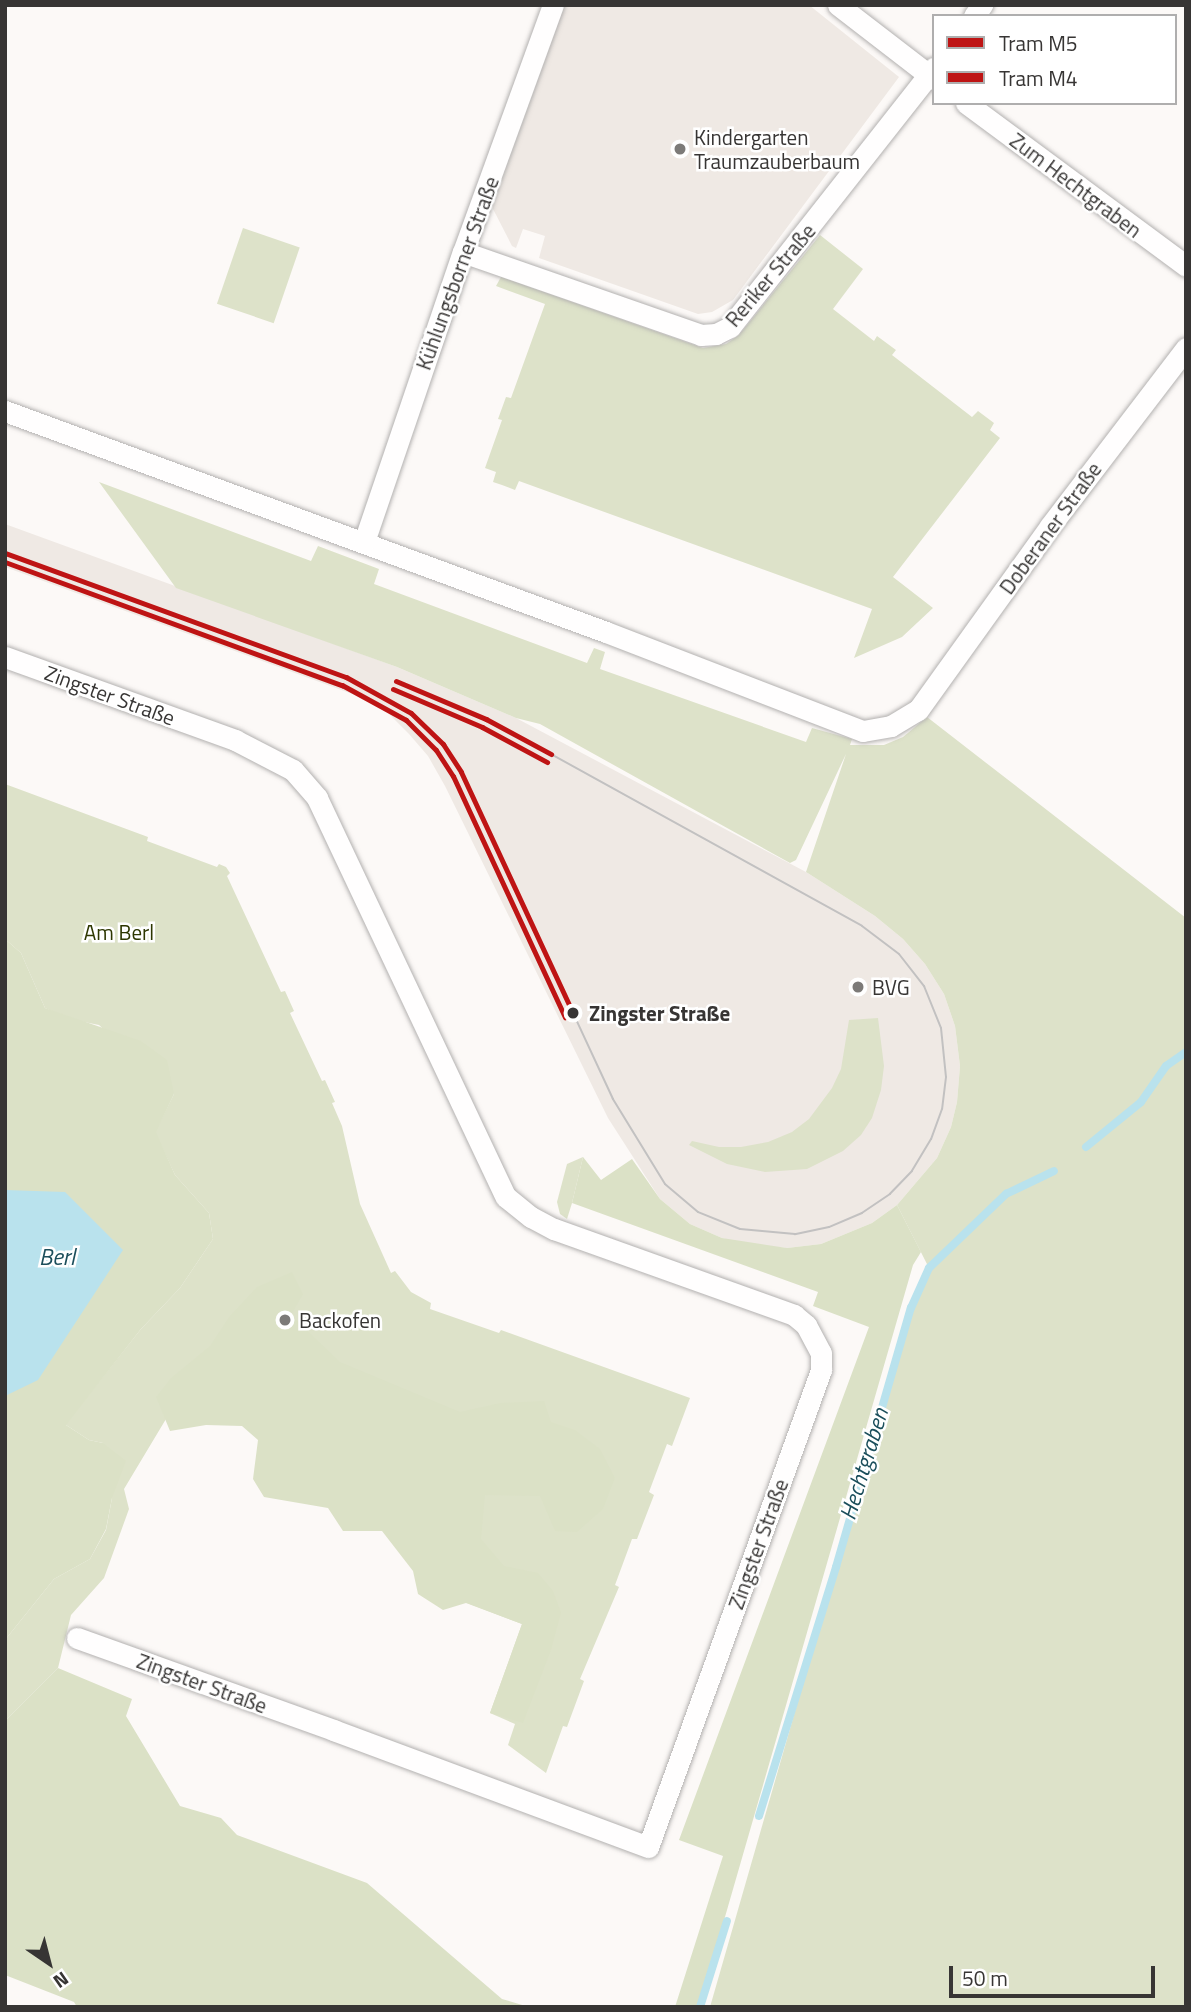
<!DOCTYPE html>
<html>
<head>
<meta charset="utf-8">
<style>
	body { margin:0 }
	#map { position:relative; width:1191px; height:2012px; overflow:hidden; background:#fcf9f7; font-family:"Titillium Web",sans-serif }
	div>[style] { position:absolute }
	.built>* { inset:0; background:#efe9e4 }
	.green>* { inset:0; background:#dde2c9; transform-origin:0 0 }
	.forest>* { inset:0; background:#dbe1c6 }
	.water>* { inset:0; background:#b9e2ed }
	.stream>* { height:8px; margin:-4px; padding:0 4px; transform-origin:4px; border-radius:4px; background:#b9e2ed }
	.roads { filter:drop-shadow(0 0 2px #b3b1b0) drop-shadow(0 0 2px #b3b1b0) }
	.minor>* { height:21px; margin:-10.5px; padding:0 10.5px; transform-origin:10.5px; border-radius:10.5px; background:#fffefe }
	.tram>* { height:2px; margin:-1px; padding:0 1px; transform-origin:1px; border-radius:1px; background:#c2c1c1 }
	.tram-1>* { height:5px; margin:-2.5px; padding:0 2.5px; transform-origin:2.5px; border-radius:2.5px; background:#be1414 }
	.tram-2>* { height:5px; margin:-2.5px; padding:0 2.5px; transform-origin:2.5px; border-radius:2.5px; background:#be1414 }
	.dots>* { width:19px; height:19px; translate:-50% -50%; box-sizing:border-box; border:4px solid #fff; border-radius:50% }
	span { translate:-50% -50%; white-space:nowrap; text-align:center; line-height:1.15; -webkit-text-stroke:5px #fff; paint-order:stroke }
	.poi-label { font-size:21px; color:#373534 }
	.left { translate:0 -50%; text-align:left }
	.street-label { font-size:21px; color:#373534 }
	.park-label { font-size:21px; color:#2d3700 }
	.stop-label { font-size:21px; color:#373534; font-weight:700 }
	.water-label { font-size:23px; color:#1b4e5b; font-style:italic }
	.frame { position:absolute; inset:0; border:7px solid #373534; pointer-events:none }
	.legend { position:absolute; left:932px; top:14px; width:245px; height:91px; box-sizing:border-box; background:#fff; border:2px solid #afaeae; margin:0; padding:9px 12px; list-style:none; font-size:21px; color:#373534 }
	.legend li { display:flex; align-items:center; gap:14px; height:35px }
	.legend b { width:35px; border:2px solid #afaeae }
	.north { position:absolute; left:14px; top:1928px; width:70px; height:70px; -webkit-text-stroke:5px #fff; paint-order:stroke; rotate:145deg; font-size:19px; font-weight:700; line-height:28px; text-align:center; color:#373534 }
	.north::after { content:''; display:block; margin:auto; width:24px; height:32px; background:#373534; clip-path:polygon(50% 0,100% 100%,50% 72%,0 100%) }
	.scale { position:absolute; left:949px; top:1966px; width:206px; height:32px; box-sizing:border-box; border:4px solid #373534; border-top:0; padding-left:9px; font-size:21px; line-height:24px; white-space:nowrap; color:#373534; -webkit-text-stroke:5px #fff; paint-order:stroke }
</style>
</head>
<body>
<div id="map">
	<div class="built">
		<div style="clip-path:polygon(565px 5px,809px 5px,899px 77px,733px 300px,712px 312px,698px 314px,539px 258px,545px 236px,523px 229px,516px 248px,512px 246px,492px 207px)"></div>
		<div style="clip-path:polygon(5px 524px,397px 667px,516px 718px,806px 872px,875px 916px,903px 939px,925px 964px,944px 994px,955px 1026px,960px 1066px,957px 1102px,951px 1127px,937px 1158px,897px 1205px,872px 1223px,821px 1244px,787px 1248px,750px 1245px,722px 1238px,690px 1224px,660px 1199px,608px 1118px,445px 786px,428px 756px,409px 734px,387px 712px,366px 699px,5px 567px)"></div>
	</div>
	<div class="green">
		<div style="left:243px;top:228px;width:60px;height:80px;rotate:19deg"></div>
		<div style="clip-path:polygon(820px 235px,863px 269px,833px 309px,874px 341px,877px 336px,896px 350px,892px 355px,972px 417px,978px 411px,994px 423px,990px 430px,1000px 438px,893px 577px,933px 608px,902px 637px,854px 658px,872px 609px,519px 481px,515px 490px,502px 485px,493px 482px,496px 472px,485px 468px,502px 420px,498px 419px,506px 397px,511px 398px,545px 304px,496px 286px,501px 277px,703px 348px,726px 344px,739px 335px)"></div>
		<div style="clip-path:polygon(99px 482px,311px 561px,318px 546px,379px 569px,374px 584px,587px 663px,594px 648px,605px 652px,600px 669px,806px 742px,812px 728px,852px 739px,850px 745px,884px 745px,903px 737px,927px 717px,1186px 918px,1186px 2007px,710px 2007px,911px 1308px,929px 1268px,897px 1205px,937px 1158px,951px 1127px,957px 1102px,960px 1066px,955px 1026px,944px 994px,925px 964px,903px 939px,875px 916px,806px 872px,846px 754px,796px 860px,790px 863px,540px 724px,516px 718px,397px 667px,176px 588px)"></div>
		<div style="clip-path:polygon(5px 784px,148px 837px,147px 841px,217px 867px,219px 864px,226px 867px,230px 873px,227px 876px,281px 992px,285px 991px,294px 1011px,290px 1013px,322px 1081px,325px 1080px,335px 1102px,332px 1103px,342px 1126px,360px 1204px,391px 1273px,395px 1271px,411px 1292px,431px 1303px,430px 1309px,499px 1333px,501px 1330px,690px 1398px,672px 1446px,667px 1444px,649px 1492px,654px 1495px,637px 1539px,632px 1539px,615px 1585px,619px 1587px,580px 1679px,584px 1681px,567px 1727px,563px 1726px,546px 1773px,508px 1745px,515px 1724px,490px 1713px,522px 1624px,423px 1586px,467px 1456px,181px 1394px,124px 1489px,129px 1509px,104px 1578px,71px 1615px,58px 1668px,5px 1721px,5px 1640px,54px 1579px,90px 1559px,106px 1530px,112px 1498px,103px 1443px,89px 1440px,66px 1425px,60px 1431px,141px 1329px,180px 1288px,213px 1239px,209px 1213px,175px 1175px,155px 1132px,174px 1094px,99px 1025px,69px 1019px,45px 1008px,21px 953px,5px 939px)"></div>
		<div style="clip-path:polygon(878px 1018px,884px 1066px,881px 1090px,872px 1118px,861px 1135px,843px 1151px,807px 1169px,765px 1172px,727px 1164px,689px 1145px,692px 1141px,719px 1147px,741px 1147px,768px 1142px,792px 1132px,809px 1119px,832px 1088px,841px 1069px,849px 1020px)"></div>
		<div style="clip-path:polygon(583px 1157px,572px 1203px,567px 1219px,560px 1214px,557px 1202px,567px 1164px)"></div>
	</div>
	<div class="forest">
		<div style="clip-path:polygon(5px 939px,21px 953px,45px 1008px,141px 1041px,167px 1060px,174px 1094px,156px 1132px,175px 1175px,209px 1213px,213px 1239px,180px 1288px,141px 1329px,66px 1425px,89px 1440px,103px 1443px,126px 1461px,112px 1498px,106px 1529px,90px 1559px,54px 1579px,5px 1640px)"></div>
		<div style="clip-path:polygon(583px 1157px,601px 1180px,632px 1159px,660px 1199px,690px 1224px,722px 1238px,787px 1248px,821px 1244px,872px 1223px,897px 1205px,921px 1252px,913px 1265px,699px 2007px,675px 2007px,723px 1856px,679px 1840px,869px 1327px,813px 1306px,818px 1292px,572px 1203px)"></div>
		<div style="clip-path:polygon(292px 1272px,303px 1294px,291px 1315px,340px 1362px,460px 1412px,500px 1403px,544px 1401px,551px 1422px,575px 1430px,600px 1449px,615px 1478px,603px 1509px,577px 1532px,555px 1531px,540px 1496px,485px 1495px,481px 1539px,504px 1566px,538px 1573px,553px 1591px,561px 1613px,551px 1650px,523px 1723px,490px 1713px,522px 1624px,466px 1603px,443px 1610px,418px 1594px,413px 1571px,382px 1531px,343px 1531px,328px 1508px,264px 1497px,253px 1479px,258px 1440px,242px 1426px,206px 1425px,170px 1431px,156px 1397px,171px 1378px,210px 1346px,229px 1317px,257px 1287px)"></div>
		<div style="clip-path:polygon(58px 1668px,132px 1699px,126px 1716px,180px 1806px,221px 1818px,237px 1835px,367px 1883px,502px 1999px,529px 2007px,77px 2007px,74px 2002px,5px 1975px,5px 1721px)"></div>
	</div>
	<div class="water">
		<div style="clip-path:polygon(5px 1190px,65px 1192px,123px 1250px,38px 1380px,5px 1396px)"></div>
	</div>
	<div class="stream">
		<div style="left:1086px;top:1147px;width:71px;rotate:-39.3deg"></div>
		<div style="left:1141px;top:1102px;width:44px;rotate:-55.2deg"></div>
		<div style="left:1166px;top:1066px;width:24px;rotate:-35deg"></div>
		<div style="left:759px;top:1816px;width:261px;rotate:-72.8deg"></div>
		<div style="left:836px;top:1567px;width:270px;rotate:-73.9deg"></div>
		<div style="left:911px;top:1308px;width:44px;rotate:-65.8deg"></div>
		<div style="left:929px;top:1268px;width:107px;rotate:-43.9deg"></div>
		<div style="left:1006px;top:1194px;width:53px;rotate:-25.6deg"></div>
		<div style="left:700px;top:2007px;width:90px;rotate:-72.6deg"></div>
	</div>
	<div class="roads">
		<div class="minor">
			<div style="left:838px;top:5px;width:121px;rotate:37.6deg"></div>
			<div style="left:974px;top:16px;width:14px;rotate:-54deg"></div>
			<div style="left:966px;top:103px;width:274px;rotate:36.5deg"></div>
			<div style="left:463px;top:252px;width:252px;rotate:19.2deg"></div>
			<div style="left:701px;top:335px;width:15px;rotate:-4deg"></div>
			<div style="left:716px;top:334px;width:16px;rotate:-27deg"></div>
			<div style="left:730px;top:327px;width:330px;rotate:-51.8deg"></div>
			<div style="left:5px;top:411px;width:640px;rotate:20.19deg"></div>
			<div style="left:606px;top:632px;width:275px;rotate:21.1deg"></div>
			<div style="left:863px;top:731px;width:28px;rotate:-10deg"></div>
			<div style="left:891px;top:726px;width:31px;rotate:-31deg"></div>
			<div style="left:918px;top:710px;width:226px;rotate:-54.3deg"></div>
			<div style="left:1050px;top:526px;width:224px;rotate:-52.6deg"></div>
			<div style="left:364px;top:542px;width:306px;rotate:-71.2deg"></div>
			<div style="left:463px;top:252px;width:263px;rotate:-70deg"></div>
			<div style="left:5px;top:657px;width:245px;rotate:19.8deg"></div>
			<div style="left:235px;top:740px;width:65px;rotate:27.3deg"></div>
			<div style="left:293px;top:770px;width:37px;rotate:49deg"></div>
			<div style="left:317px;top:798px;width:441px;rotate:64.7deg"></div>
			<div style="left:506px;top:1197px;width:32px;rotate:39deg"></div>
			<div style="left:531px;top:1217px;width:26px;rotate:28deg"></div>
			<div style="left:554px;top:1229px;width:255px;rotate:19.7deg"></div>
			<div style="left:794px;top:1315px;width:16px;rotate:40deg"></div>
			<div style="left:806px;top:1325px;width:32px;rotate:62deg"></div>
			<div style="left:821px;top:1353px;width:17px;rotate:90deg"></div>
			<div style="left:821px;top:1370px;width:507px;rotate:109.93deg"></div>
			<div style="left:648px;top:1847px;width:335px;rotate:-159.6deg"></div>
			<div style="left:334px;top:1730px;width:273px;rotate:-160.3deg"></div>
		</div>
	</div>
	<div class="tram">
		<div style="left:551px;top:754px;width:355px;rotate:28.9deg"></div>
		<div style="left:862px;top:926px;width:46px;rotate:37.1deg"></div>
		<div style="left:899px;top:954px;width:41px;rotate:52deg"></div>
		<div style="left:924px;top:986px;width:45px;rotate:68deg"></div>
		<div style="left:941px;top:1028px;width:49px;rotate:84.2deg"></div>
		<div style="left:946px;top:1077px;width:32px;rotate:97deg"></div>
		<div style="left:942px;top:1109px;width:32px;rotate:110deg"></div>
		<div style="left:931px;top:1139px;width:37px;rotate:121deg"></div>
		<div style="left:912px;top:1171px;width:32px;rotate:134deg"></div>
		<div style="left:890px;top:1194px;width:34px;rotate:146deg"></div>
		<div style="left:862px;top:1213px;width:36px;rotate:157deg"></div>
		<div style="left:829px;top:1227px;width:35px;rotate:168deg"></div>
		<div style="left:795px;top:1234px;width:55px;rotate:-174.8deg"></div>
		<div style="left:740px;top:1229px;width:45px;rotate:-158deg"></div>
		<div style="left:698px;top:1212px;width:43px;rotate:-139.7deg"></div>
		<div style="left:665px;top:1184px;width:100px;rotate:-121.5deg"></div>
		<div style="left:613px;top:1099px;width:95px;rotate:-114.9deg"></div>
	</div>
	<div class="tram-1">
		<div style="left:5px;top:553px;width:363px;rotate:20deg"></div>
		<div style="left:346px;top:677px;width:74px;rotate:29deg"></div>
		<div style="left:411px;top:713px;width:45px;rotate:44.1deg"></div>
		<div style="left:443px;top:744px;width:33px;rotate:57deg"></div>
		<div style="left:461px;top:772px;width:266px;rotate:65.1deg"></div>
		<div style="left:396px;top:681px;width:98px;rotate:22.9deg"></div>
		<div style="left:486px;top:719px;width:74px;rotate:28.3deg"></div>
	</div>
	<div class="tram-2">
		<div style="left:5px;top:562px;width:359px;rotate:20.1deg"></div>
		<div style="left:342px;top:685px;width:73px;rotate:28.7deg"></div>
		<div style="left:406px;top:720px;width:42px;rotate:45deg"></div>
		<div style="left:436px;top:750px;width:31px;rotate:57deg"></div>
		<div style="left:453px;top:776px;width:266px;rotate:65.1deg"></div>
		<div style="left:393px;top:689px;width:97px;rotate:23.1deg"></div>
		<div style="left:482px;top:727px;width:74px;rotate:28.3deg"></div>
	</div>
	<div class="dots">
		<div style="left:680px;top:149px;background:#7c7a78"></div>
		<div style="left:858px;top:987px;background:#7c7a78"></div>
		<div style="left:573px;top:1013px;background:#373534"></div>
		<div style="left:285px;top:1320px;background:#7c7a78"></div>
	</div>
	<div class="poi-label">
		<span class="left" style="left:694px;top:149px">Kindergarten<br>Traumzauberbaum</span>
		<span class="left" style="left:872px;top:987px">BVG</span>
		<span class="left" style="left:299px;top:1320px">Backofen</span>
	</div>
	<div class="street-label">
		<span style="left:1076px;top:185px;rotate:37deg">Zum Hechtgraben</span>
		<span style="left:457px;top:273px;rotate:-70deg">Kühlungsborner Straße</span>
		<span style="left:770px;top:275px;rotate:-50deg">Reriker Straße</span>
		<span style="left:1050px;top:528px;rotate:-54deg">Doberaner Straße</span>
		<span style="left:110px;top:695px;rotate:20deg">Zingster Straße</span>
		<span style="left:758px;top:1544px;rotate:-70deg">Zingster Straße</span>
		<span style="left:202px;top:1683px;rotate:20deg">Zingster Straße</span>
	</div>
	<div class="park-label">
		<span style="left:119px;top:932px">Am Berl</span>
	</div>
	<div class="stop-label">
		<span class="left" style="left:589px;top:1013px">Zingster Straße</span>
	</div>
	<div class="water-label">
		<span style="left:57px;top:1257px">Berl</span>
		<span style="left:864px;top:1464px;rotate:-73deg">Hechtgraben</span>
	</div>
	<div class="frame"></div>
	<ul class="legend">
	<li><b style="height:9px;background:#be1414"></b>Tram M5</li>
	<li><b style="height:9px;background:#be1414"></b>Tram M4</li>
	</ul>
	<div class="north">N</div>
	<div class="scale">50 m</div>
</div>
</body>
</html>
